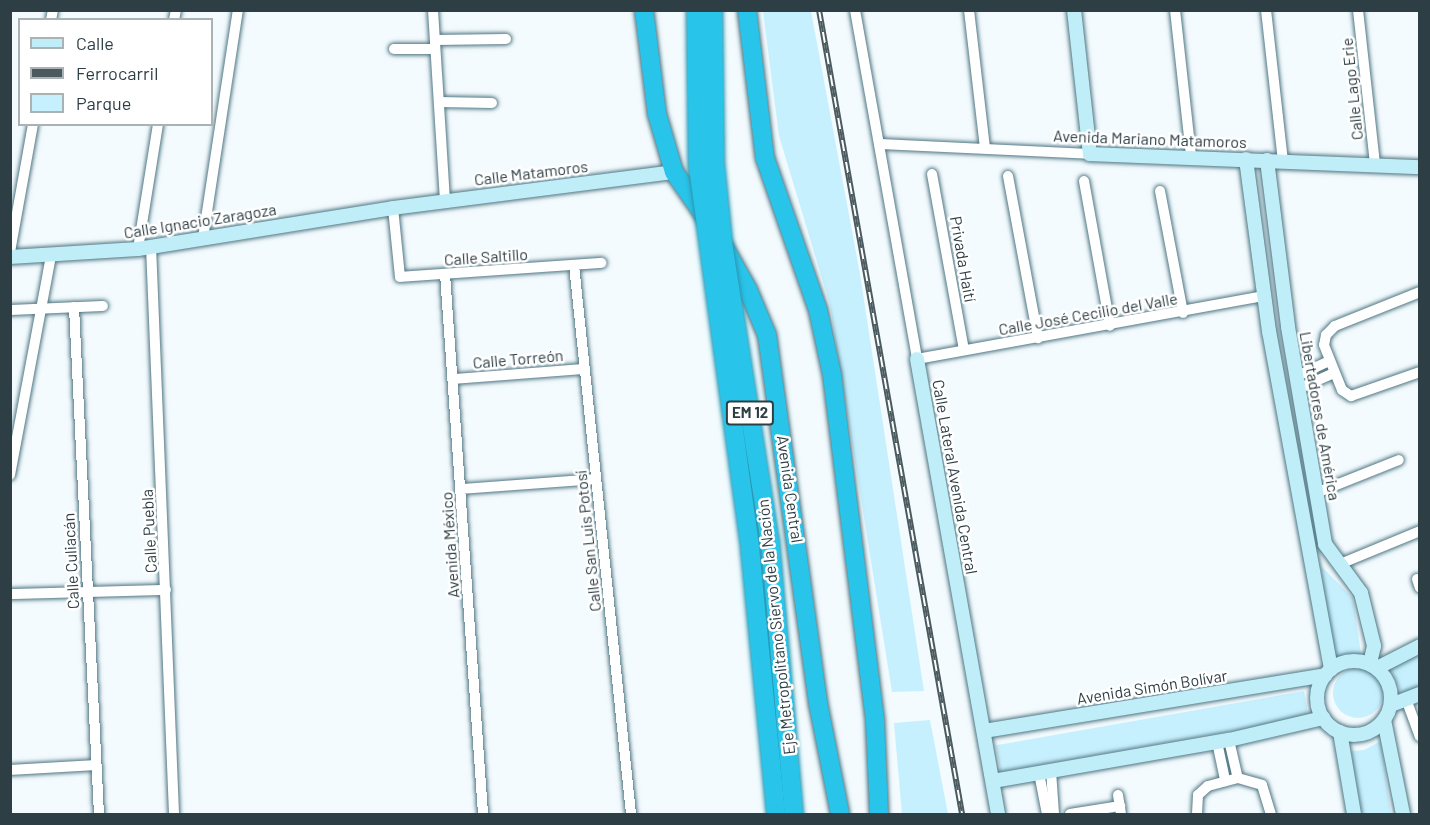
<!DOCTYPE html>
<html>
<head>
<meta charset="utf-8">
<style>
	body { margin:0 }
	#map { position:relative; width:1430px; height:825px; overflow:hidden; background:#f3fbfe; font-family:Barlow,sans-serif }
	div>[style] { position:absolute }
	.green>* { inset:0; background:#c7f0fe; transform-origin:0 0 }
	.round { border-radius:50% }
	.roads { filter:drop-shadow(0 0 2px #4f7683) drop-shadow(0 0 2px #4f7683) }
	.street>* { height:10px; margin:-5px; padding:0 5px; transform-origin:5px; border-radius:5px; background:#fff }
	.secondary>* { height:14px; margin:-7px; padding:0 7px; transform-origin:7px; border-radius:7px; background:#bfedf8 }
	.secondary>.ring { margin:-7px; padding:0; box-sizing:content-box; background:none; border:14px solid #bfedf8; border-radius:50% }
	.highway>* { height:18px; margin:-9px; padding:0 9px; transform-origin:9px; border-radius:9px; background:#29c4e9 }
	.rail>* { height:6px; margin-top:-3px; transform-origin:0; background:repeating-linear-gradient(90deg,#fff 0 11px,#4a5a5f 0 22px); box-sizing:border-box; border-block:2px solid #4a5a5f }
	.bridges { filter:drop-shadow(0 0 2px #2a95af) drop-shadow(0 0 2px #2a95af) }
	.highway-bridge>* { height:18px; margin:-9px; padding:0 9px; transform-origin:9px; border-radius:9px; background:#29c4e9 }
	span { translate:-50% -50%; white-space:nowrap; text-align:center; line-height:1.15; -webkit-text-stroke:5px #fff; paint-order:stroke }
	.shield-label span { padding:2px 4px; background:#fff; border:2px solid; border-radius:4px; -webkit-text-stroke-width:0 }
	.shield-label { font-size:15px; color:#2d3e44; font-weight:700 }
	.street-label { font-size:16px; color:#2d3e44 }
	.frame { position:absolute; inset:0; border:12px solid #2d3e44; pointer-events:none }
	.legend { position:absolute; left:18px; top:18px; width:195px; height:108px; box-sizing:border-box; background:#fff; border:2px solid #abb2b4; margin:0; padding:8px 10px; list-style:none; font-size:18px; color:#2d3e44 }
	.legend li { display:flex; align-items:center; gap:12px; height:30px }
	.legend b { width:30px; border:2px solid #abb2b4 }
</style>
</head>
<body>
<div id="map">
	<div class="green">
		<div style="clip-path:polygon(763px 11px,811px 11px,860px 274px,924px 691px,892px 692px,830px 305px,779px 136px)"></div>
		<div style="clip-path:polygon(1321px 566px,1353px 598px,1361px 654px,1333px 661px)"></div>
		<div style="clip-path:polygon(1419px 654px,1419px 687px,1402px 694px,1389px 667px)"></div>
		<div class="round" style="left:1333px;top:668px;width:50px;height:50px"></div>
		<div style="left:1304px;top:691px;width:27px;height:313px;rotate:80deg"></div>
		<div style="clip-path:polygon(930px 720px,948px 814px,902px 814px,894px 723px)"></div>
		<div style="clip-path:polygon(1381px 741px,1391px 814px,1362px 814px,1351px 751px,1364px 750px)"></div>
	</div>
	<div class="roads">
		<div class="street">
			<div style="left:433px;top:10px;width:191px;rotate:86.4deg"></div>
			<div style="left:855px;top:10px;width:354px;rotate:79.9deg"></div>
			<div style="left:917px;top:359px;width:353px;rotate:-10.3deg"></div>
			<div style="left:969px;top:10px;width:139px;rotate:83.4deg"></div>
			<div style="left:1175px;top:10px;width:147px;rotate:83.7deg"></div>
			<div style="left:1266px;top:10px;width:152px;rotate:83.6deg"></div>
			<div style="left:1358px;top:10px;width:156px;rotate:83.7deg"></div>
			<div style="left:51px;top:20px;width:10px;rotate:-79deg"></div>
			<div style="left:174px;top:20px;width:10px;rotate:-79deg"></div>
			<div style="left:435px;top:40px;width:71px;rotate:-0.8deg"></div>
			<div style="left:394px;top:49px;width:41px"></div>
			<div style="left:439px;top:102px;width:53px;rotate:1.1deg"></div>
			<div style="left:880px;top:144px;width:210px;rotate:2.7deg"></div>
			<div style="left:932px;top:174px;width:179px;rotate:79.7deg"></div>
			<div style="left:1008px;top:176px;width:165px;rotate:79.5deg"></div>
			<div style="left:1084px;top:181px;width:147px;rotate:79.8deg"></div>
			<div style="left:1160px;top:191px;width:124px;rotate:79.3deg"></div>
			<div style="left:393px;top:208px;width:69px;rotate:84.2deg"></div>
			<div style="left:400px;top:277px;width:202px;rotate:-4deg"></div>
			<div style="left:203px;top:238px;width:231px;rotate:-81.3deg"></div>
			<div style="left:151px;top:246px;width:568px;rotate:87.68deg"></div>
			<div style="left:138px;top:249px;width:127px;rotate:-80.9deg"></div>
			<div style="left:10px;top:252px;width:130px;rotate:-79.8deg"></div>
			<div style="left:574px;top:265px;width:552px;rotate:84.07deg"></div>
			<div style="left:445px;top:274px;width:541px;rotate:85.97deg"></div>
			<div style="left:1420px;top:292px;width:92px;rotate:158.2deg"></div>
			<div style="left:1335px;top:326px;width:13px;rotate:135deg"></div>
			<div style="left:1326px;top:335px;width:10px;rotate:101deg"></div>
			<div style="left:1324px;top:345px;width:48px;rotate:68.2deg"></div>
			<div style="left:1342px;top:390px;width:11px;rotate:34deg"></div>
			<div style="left:1351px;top:396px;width:73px;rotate:-19.2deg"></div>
			<div style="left:74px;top:307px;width:508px;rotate:87.18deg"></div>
			<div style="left:10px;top:310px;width:93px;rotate:-2.5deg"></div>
			<div style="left:1297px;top:376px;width:35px;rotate:-25deg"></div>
			<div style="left:454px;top:379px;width:131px;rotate:-4.4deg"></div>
			<div style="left:1298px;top:389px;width:39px;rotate:-24deg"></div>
			<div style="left:10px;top:475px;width:223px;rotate:-79.4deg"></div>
			<div style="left:461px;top:489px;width:135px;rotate:-4.2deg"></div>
			<div style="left:1316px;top:493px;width:89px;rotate:-21.7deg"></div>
			<div style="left:1340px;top:564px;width:87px;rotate:-22.4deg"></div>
			<div style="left:1417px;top:579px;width:9px;rotate:72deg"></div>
			<div style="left:10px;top:594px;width:156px;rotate:-1.5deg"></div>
			<div style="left:1406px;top:699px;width:40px;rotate:69.8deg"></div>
			<div style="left:1229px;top:740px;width:39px;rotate:77deg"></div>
			<div style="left:1217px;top:742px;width:40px;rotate:78deg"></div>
			<div style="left:10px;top:770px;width:86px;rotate:-3.3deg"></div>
			<div style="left:1051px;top:771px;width:43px;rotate:86deg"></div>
			<div style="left:1039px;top:773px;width:42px;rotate:79deg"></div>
			<div style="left:1118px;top:795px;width:19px;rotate:81deg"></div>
			<div style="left:1070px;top:814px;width:51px;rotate:-9.1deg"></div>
			<div style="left:1197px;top:814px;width:19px;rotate:-87deg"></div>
			<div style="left:1198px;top:795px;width:13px;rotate:-42deg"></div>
			<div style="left:1208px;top:786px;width:31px;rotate:-15deg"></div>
			<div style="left:1238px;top:778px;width:25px;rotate:16deg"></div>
			<div style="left:1262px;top:785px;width:30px;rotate:73deg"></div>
		</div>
		<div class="secondary">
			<div style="left:1074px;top:10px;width:145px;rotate:83.7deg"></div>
			<div style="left:1090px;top:154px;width:330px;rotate:2.3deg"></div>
			<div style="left:1246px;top:159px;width:174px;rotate:82.4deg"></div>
			<div style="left:1269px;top:331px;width:344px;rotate:79.6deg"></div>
			<div style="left:1267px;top:160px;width:168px;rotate:82.8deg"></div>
			<div style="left:1288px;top:327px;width:220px;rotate:80.3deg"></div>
			<div style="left:1325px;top:544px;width:61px;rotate:53.7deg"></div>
			<div style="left:1361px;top:593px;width:55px;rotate:76.2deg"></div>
			<div style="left:1374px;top:646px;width:18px;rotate:103deg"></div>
			<div style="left:10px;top:257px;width:128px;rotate:-3.6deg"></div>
			<div style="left:138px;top:249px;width:258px;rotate:-9.1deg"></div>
			<div style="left:393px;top:208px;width:283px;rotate:-7.3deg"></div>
			<div style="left:917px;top:359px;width:462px;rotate:79.9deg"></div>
			<div class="ring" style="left:1317px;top:661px;width:60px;height:60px"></div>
			<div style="left:1377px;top:668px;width:48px;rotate:-27.1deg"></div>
			<div style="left:1391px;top:705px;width:31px;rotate:-21deg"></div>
			<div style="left:1384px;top:720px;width:96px;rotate:78.6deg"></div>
			<div style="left:984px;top:731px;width:346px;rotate:-9.3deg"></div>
			<div style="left:1340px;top:732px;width:83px;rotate:80.3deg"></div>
			<div style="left:993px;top:781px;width:240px;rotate:-9.9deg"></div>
			<div style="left:1229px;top:740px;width:97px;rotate:-13.2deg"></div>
		</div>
		<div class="highway">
			<div style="left:644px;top:10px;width:105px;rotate:82.9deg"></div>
			<div style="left:657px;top:114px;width:60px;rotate:73.7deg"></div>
			<div style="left:674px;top:172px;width:61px;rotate:55deg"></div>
			<div style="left:747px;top:10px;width:149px;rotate:83.1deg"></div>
			<div style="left:765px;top:158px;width:161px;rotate:70.8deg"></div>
			<div style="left:818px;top:310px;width:66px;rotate:77.8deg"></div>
			<div style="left:832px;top:375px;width:349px;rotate:82.9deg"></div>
			<div style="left:875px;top:721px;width:93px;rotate:87.5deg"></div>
			<div style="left:725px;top:249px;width:47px;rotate:60.7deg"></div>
			<div style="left:748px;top:290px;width:49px;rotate:67.1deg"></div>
			<div style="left:767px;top:335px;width:372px;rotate:82.1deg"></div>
			<div style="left:818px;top:703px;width:113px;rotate:78.8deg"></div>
		</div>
	</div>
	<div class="rail">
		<div style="left:819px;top:10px;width:817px;rotate:79.91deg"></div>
	</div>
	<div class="bridges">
		<div class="highway-bridge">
			<div style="left:696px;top:10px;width:157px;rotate:89.3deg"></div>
			<div style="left:698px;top:167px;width:385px;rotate:82.2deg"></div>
			<div style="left:750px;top:548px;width:267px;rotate:84.4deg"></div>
			<div style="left:713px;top:10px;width:155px;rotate:89.3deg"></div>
			<div style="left:715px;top:165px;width:78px;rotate:84.1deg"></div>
			<div style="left:723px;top:243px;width:303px;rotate:81.1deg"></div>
			<div style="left:770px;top:542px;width:273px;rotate:85deg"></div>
		</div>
	</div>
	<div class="shield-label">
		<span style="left:750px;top:413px">EM 12</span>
	</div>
	<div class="street-label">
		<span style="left:1352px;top:89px;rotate:-96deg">Calle Lago Erie</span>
		<span style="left:1150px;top:139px;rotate:2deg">Avenida Mariano Matamoros</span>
		<span style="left:531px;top:173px;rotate:-7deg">Calle Matamoros</span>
		<span style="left:200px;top:221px;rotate:-9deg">Calle Ignacio Zaragoza</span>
		<span style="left:486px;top:257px;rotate:-4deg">Calle Saltillo</span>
		<span style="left:963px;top:259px;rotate:80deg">Privada Haití</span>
		<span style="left:1088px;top:314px;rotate:-10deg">Calle José Cecilio del Valle</span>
		<span style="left:518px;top:359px;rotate:-5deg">Calle Torreón</span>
		<span style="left:1320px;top:416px;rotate:80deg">Libertadores de América</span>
		<span style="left:955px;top:477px;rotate:80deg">Calle Lateral Avenida Central</span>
		<span style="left:790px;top:489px;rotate:82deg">Avenida Central</span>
		<span style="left:149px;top:531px;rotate:-93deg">Calle Puebla</span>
		<span style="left:588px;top:541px;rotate:-96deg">Calle San Luis Potosí</span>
		<span style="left:450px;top:545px;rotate:-94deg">Avenida México</span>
		<span style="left:71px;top:561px;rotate:-93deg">Calle Culiacán</span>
		<span style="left:776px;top:627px;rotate:-96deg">Eje Metropolitano Siervo de la Nación</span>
		<span style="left:1152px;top:687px;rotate:-9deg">Avenida Simón Bolívar</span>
	</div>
	<div class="frame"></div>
	<ul class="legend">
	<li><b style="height:8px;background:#bfedf8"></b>Calle</li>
	<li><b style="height:8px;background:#4a5a5f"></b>Ferrocarril</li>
	<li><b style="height:16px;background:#c7f0fe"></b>Parque</li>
	</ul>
</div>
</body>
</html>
